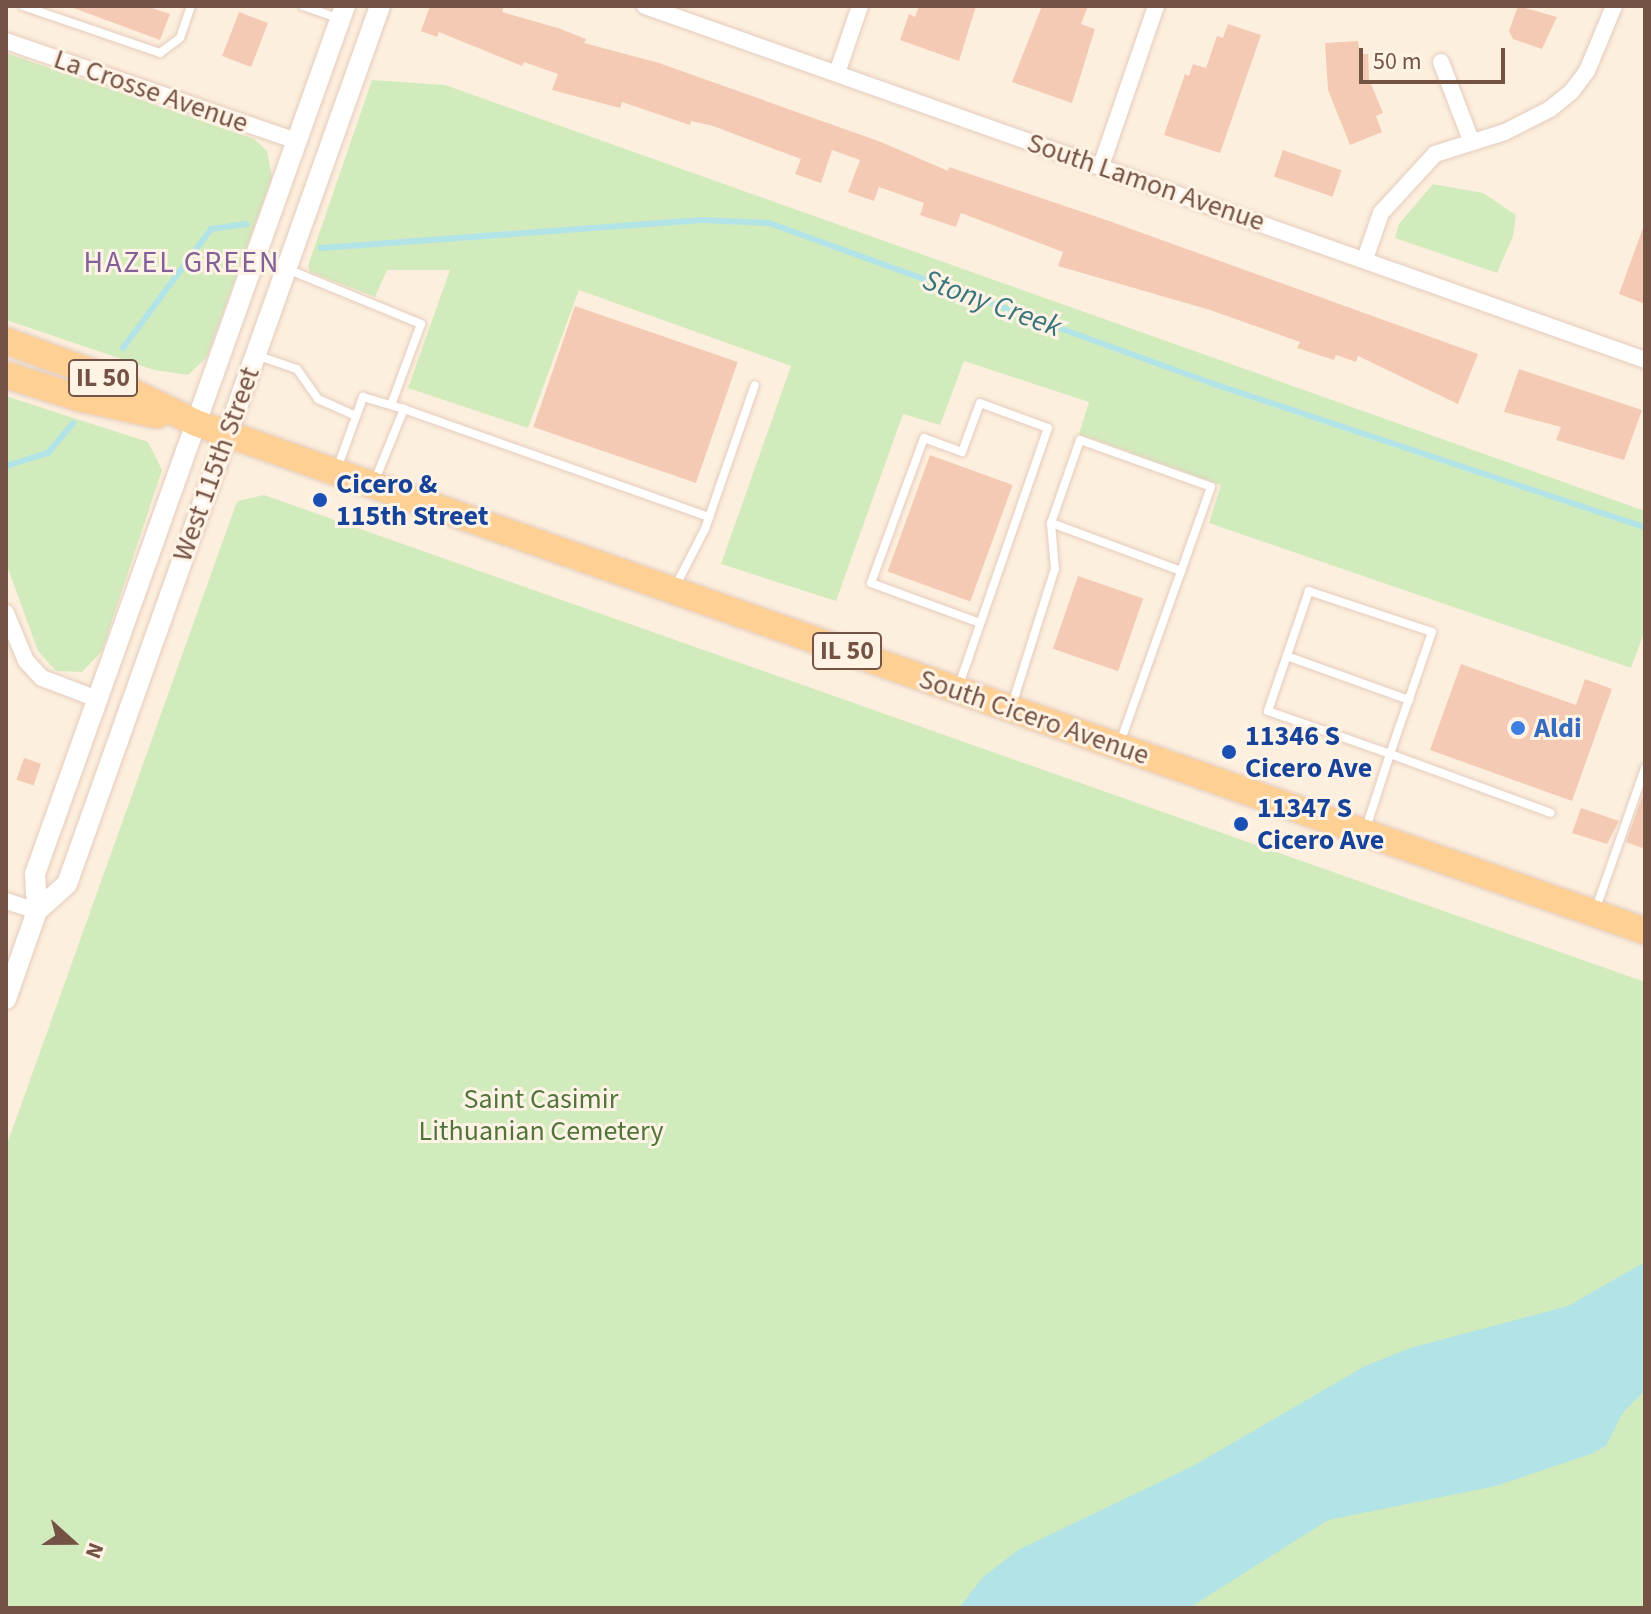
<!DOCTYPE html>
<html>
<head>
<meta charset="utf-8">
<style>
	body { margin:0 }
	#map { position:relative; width:1651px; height:1614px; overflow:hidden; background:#fdefde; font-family:"Source Sans 3",sans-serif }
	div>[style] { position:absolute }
	.green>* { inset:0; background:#d2ebbd }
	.water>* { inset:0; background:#b2e3e7 }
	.stream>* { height:6px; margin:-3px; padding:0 3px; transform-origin:3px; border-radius:3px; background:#b2e3e7 }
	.building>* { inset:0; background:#f4cab4; transform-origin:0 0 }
	.roads { filter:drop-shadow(0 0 2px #e4ccbd) drop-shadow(0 0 2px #e4ccbd) }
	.service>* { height:8px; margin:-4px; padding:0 4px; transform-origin:4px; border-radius:4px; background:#fff }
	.minor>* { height:16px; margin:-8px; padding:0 8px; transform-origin:8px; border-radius:8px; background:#fff }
	.tertiary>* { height:20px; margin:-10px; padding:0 10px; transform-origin:10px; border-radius:10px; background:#fff }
	.primary>* { height:26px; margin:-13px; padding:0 13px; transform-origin:13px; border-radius:13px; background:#ffd094 }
	.dots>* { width:22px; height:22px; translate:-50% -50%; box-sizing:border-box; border:4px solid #fff3e6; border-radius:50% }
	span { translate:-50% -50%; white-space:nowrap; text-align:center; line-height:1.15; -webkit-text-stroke:6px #fff3e6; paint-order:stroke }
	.shield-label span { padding:2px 6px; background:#fff3e6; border:2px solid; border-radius:6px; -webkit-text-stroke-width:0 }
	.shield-label { font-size:26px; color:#745345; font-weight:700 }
	.street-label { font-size:28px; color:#745345 }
	.transit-label { font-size:28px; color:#164399; font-weight:700 }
	.left { translate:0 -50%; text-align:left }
	.shop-label { font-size:28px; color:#366cbe; font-weight:700 }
	.park-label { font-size:28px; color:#50753b }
	.neighbourhood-label { font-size:30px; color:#826098; letter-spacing:2px }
	.water-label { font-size:30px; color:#39757c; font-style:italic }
	.frame { position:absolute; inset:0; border:8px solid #745345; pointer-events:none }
	.north { position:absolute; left:32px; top:1502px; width:80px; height:80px; -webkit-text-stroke:6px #fff3e6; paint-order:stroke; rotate:111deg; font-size:22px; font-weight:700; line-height:32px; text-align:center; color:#745345 }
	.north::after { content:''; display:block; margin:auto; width:28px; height:36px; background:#745345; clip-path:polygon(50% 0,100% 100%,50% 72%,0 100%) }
	.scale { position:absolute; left:1359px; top:48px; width:146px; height:36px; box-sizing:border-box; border:4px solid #745345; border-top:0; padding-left:10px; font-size:24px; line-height:28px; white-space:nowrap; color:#745345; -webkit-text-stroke:6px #fff3e6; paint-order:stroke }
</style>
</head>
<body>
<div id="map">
	<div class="green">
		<div style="clip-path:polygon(6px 53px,254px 139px,267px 151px,272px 177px,207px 357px,188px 375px,154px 370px,6px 320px)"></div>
		<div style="clip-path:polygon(372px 80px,445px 85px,1645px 511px,1645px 630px,1631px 668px,1209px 523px,1221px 485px,1079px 434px,1089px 402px,964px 361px,940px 425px,903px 414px,836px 601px,721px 564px,791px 366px,579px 290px,528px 428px,408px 388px,450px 270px,387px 270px,375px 297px,310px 272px,308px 266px)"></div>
		<div style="clip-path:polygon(1433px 184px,1483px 193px,1516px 215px,1513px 236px,1497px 273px,1395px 238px,1399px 224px)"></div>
		<div style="clip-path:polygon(6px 396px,148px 442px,162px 470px,102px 651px,82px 672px,56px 671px,38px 651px,6px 563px)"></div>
		<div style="clip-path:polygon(264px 495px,1645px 982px,1645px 1608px,6px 1608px,6px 1147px,235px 507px,238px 501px)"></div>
	</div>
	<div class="water">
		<div style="clip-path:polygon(1645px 1262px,1645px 1390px,1622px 1414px,1606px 1446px,1591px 1454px,1496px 1486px,1328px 1520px,1189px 1608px,959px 1608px,983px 1577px,1018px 1550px,1193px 1466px,1365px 1366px,1410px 1348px,1568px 1306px)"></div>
	</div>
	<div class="stream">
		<div style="left:321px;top:248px;width:382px;rotate:-4.2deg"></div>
		<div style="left:702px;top:220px;width:67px;rotate:2.6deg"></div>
		<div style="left:769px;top:223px;width:476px;rotate:19.9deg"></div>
		<div style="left:1217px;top:385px;width:448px;rotate:18.4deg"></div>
		<div style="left:123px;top:348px;width:148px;rotate:-53.5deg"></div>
		<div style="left:211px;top:229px;width:36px;rotate:-8deg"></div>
		<div style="left:6px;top:466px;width:44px;rotate:-17.2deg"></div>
		<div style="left:48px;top:453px;width:39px;rotate:-50deg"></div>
	</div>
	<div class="building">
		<div style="clip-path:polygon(68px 6px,146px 6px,170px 14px,160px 40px)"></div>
		<div style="clip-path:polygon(430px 6px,504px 6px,502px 12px,558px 28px,586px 39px,584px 43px,659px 63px,881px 142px,948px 171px,949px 167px,1109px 221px,1478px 354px,1458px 404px,1358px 356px,1356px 362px,1336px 355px,1334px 360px,1297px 348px,1300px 342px,1210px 310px,1058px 266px,1063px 252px,961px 213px,956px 227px,920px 215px,924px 203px,879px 187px,874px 201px,848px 192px,860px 160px,832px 150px,821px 183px,795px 174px,801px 159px,713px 126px,691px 121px,690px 125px,622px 102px,620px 108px,552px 90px,558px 74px,524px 62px,522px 66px,439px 32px,437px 37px,421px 31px)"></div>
		<div style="clip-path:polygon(919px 6px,976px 6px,959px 61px,900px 40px,909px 14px,915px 17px)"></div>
		<div style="clip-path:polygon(1042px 6px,1088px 6px,1081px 24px,1095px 29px,1072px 103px,1012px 82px)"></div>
		<div style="clip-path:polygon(1518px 6px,1557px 17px,1542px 49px,1513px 39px,1509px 31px)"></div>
		<div style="left:239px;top:12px;width:31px;height:47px;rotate:21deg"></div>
		<div style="clip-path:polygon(1228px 24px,1261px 35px,1220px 153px,1164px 135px,1185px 74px,1189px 76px,1193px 64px,1206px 68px,1217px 36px,1223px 38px)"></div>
		<div style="clip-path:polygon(1358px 41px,1360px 54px,1368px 54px,1369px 79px,1383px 113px,1376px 116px,1382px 132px,1350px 145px,1328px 90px,1325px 43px)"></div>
		<div style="left:1283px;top:150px;width:62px;height:28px;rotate:19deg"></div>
		<div style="clip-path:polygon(1643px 228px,1645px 228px,1645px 304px,1619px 294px)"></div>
		<div style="left:575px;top:306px;width:172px;height:128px;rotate:19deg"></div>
		<div style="clip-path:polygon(1519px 369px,1642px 410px,1624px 460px,1556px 440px,1561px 427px,1504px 412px)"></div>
		<div style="left:930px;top:455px;width:88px;height:124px;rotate:20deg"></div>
		<div style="left:1078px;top:576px;width:69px;height:77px;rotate:19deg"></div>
		<div style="clip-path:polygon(1461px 664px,1576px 705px,1585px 679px,1612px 689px,1572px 801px,1430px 750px)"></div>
		<div style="left:24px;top:758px;width:18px;height:23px;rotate:19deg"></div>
		<div style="clip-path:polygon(1645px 789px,1645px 849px,1626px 842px)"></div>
		<div style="clip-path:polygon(1581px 808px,1619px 821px,1607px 844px,1572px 833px)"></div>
	</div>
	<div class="roads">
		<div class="service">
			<div style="left:23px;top:6px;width:145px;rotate:18.9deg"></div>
			<div style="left:160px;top:53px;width:25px;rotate:-37deg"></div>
			<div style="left:180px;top:38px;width:34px;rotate:-71deg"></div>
			<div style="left:303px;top:6px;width:39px;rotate:19deg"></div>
			<div style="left:287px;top:269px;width:145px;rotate:22.3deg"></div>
			<div style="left:421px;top:324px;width:86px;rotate:110.3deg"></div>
			<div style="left:256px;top:355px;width:43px;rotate:18.9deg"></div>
			<div style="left:297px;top:369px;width:37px;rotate:55deg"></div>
			<div style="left:318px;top:399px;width:42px;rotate:24.1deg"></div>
			<div style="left:337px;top:469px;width:77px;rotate:-70.1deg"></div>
			<div style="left:363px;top:397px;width:43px;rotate:16.3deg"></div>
			<div style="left:375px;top:480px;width:77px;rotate:-67.8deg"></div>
			<div style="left:404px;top:409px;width:324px;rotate:19.5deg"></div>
			<div style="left:1051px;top:523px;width:139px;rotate:20.3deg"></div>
			<div style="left:674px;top:589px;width:68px;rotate:-62.7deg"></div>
			<div style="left:705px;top:529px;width:152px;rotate:-70.9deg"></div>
			<div style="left:1287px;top:656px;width:130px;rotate:19.8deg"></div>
			<div style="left:958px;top:687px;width:30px;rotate:-70deg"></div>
			<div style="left:968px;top:659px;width:244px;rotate:-70.9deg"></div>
			<div style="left:1048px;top:428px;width:72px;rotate:-159.8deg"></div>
			<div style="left:980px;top:403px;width:52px;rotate:110.2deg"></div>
			<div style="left:962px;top:452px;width:40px;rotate:-159.8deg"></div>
			<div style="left:924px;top:438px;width:154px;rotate:110.1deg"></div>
			<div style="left:871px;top:583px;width:116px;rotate:20.2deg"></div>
			<div style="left:1012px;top:705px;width:143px;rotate:-72.5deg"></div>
			<div style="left:1055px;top:569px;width:46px;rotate:-95deg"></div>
			<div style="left:1051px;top:523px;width:88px;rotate:-70.7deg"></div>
			<div style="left:1080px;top:440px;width:139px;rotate:19.7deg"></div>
			<div style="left:1211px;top:487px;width:271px;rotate:109.6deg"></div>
			<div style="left:1366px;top:828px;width:78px;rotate:-72deg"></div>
			<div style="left:1390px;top:754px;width:129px;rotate:-71deg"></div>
			<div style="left:1432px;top:632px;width:130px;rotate:-161.6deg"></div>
			<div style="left:1309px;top:591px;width:127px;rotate:108.9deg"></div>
			<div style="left:1268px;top:711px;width:129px;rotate:19.4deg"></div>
			<div style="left:1390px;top:754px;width:171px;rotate:20.1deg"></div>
			<div style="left:1595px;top:911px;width:151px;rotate:-70.7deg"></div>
		</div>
		<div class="minor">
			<div style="left:645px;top:6px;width:1061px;rotate:19.49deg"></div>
			<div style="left:6px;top:41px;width:308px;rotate:19deg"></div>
			<div style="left:1441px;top:62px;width:84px;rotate:69deg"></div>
			<div style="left:837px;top:73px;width:71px;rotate:-71.1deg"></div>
			<div style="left:1101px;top:166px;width:169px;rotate:-71deg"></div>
			<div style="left:1365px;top:259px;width:49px;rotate:-70.8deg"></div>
			<div style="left:1381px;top:213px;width:80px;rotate:-47.5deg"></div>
			<div style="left:1435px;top:154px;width:73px;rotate:-17.4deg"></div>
			<div style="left:1505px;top:132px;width:51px;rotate:-27.1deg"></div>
			<div style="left:1550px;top:109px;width:28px;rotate:-39deg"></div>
			<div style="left:1572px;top:91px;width:25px;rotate:-53deg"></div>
			<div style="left:1587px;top:71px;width:70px;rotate:-67.4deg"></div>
			<div style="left:6px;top:613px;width:52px;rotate:67.4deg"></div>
			<div style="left:26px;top:661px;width:23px;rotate:47deg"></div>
			<div style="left:42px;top:678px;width:59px;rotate:20.9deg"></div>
			<div style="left:6px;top:901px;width:33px;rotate:18deg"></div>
		</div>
		<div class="tertiary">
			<div style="left:37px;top:911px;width:40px;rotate:-42deg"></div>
			<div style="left:67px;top:884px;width:932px;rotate:-70.38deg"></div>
			<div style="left:6px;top:999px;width:93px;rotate:-70.6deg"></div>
			<div style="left:37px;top:911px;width:37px;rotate:-93deg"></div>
			<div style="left:35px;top:874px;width:922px;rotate:-70.35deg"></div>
		</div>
		<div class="primary">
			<div style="left:6px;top:341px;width:90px;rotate:20deg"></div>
			<div style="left:91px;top:372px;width:117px;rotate:25.9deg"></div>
			<div style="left:196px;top:423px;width:1535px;rotate:19.32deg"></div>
			<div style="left:6px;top:375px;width:77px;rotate:17.5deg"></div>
			<div style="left:79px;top:398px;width:80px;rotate:12.3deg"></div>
		</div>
	</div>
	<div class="dots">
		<div style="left:320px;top:500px;background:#1a4fb4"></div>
		<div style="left:1518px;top:728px;background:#3f7fe0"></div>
		<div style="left:1229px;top:752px;background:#1a4fb4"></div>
		<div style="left:1241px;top:824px;background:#1a4fb4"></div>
	</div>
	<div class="shield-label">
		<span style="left:103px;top:378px">IL 50</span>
		<span style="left:847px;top:651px">IL 50</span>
	</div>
	<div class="street-label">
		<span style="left:151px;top:91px;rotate:19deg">La Crosse Avenue</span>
		<span style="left:1146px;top:182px;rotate:19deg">South Lamon Avenue</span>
		<span style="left:216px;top:464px;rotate:-70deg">West 115th Street</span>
		<span style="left:1034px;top:717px;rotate:19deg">South Cicero Avenue</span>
	</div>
	<div class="transit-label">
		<span class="left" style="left:336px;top:500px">Cicero &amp;<br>115th Street</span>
		<span class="left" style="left:1245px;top:752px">11346 S<br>Cicero Ave</span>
		<span class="left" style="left:1257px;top:824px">11347 S<br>Cicero Ave</span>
	</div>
	<div class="shop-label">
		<span class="left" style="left:1534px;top:728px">Aldi</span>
	</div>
	<div class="park-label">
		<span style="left:541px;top:1115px">Saint Casimir<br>Lithuanian Cemetery</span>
	</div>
	<div class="neighbourhood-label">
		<span style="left:182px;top:263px">HAZEL GREEN</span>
	</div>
	<div class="water-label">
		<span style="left:992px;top:304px;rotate:20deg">Stony Creek</span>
	</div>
	<div class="frame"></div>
	<div class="north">N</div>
	<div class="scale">50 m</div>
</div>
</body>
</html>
